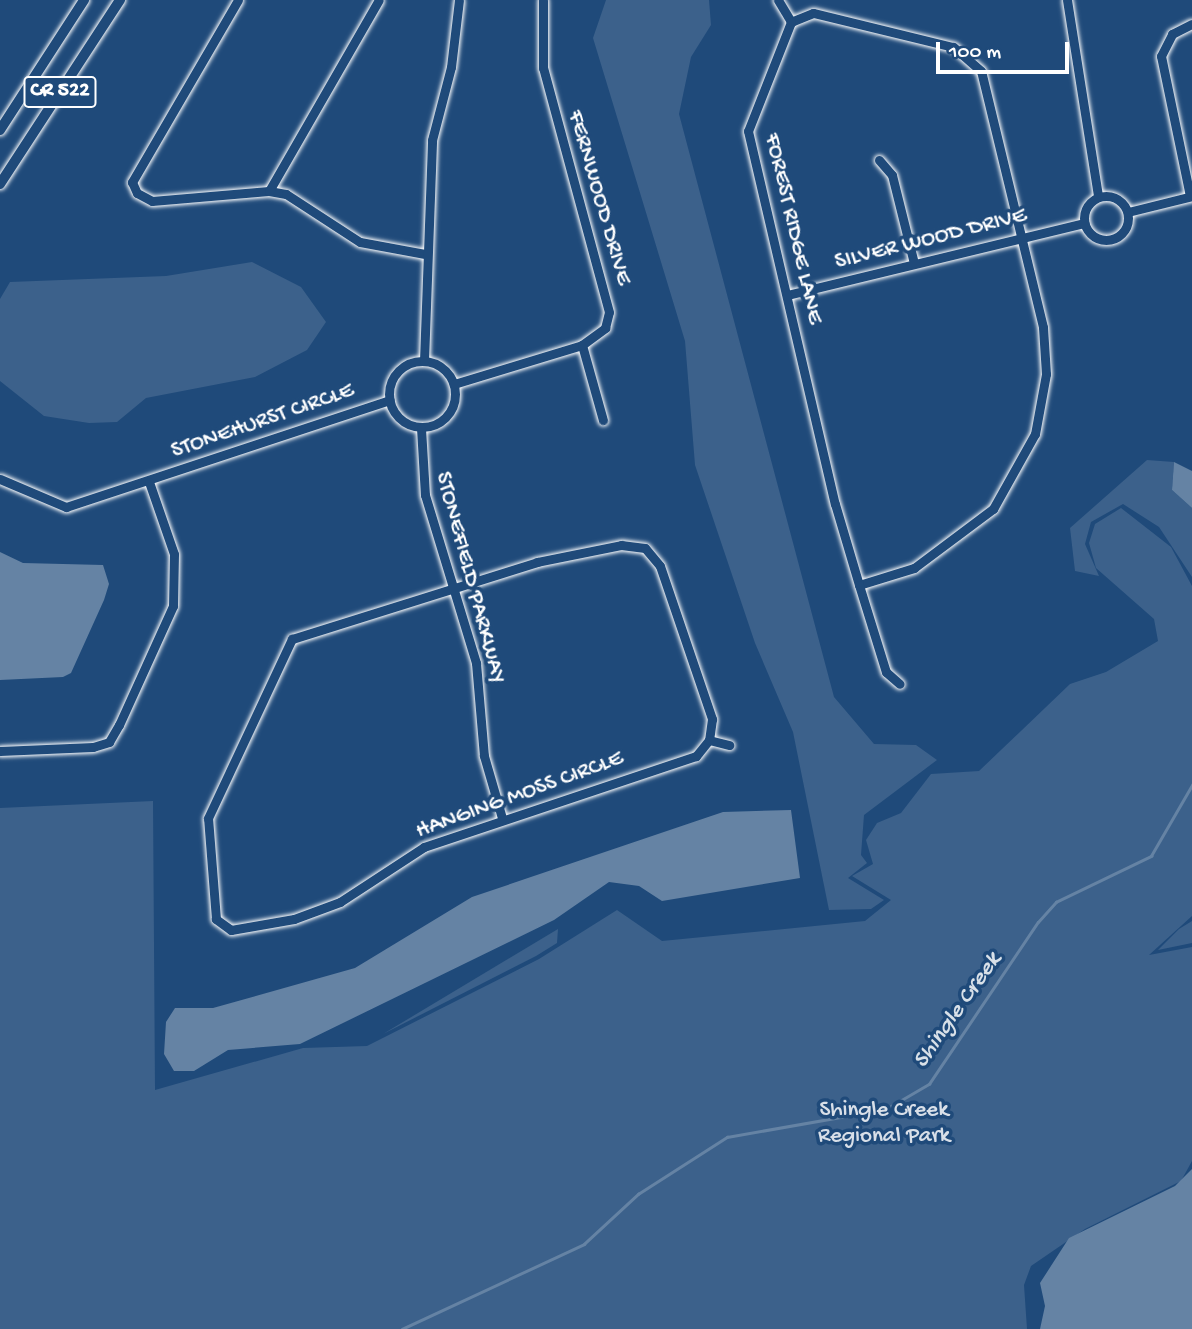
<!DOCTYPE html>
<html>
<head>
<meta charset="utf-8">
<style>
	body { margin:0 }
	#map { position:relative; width:1192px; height:1329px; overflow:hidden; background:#1f4a7a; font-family:"Gochi Hand",sans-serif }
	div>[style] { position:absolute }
	.green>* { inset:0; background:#3c618b }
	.water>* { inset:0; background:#6583a4 }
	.stream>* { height:2.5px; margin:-1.25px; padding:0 1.25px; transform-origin:1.25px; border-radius:1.25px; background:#6583a4 }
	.roads { filter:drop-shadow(0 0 2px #fff) drop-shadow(0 0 2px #fff) }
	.minor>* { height:9px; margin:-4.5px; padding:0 4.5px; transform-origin:4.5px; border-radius:4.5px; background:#1f4a7a }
	.minor>.ring { margin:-4.5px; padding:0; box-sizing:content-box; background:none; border:9px solid #1f4a7a; border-radius:50% }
	.major>* { height:10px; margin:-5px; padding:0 5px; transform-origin:5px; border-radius:5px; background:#1f4a7a }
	span { translate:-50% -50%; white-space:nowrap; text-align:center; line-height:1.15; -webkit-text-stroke:7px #1f4a7a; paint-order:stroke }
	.shield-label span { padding:2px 5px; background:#1f4a7a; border:2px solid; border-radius:5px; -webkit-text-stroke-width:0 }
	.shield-label { font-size:21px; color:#fff; font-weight:700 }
	.street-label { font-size:23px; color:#fff }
	.park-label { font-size:23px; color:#d8dfe8 }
	.water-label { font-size:24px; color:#d8e0e8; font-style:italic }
	.scale { position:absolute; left:936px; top:42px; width:133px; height:32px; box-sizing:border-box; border:4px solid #fff; border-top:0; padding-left:9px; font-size:21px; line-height:24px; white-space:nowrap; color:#fff; -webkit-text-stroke:5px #1f4a7a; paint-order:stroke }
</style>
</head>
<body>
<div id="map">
	<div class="green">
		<div style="clip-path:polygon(606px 0,709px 0,711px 25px,691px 57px,679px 114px,834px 697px,874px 744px,916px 745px,937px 760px,864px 815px,861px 855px,867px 863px,848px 878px,884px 900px,871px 909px,829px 910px,793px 732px,755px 643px,695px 465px,685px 341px,593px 38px)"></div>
		<div style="clip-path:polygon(252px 262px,301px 287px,326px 322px,307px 350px,255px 377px,146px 398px,117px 422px,89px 423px,44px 416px,0 381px,0 299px,10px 282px,166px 276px)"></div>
		<div style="clip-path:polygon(1147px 460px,1174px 462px,1172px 490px,1192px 508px,1192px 577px,1159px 527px,1123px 504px,1091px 522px,1085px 544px,1099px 576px,1075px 571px,1070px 528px)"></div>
		<div style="clip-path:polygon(1121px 508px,1171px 547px,1192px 586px,1192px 916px,1149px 955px,1192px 947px,1192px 1161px,1181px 1181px,1085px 1229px,1031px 1266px,1024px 1285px,1027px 1329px,0 1329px,0 808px,153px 801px,155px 1090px,303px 1048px,367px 1046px,539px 959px,617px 910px,662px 941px,865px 921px,891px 900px,852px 876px,873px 864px,866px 840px,877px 823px,901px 813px,931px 774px,979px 771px,1070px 684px,1106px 672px,1158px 641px,1154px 619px,1096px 568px,1089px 543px,1095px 524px)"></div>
		<div style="clip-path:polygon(1192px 921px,1192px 943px,1158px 950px,1179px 929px)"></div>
		<div style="clip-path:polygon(558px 929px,557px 943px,536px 956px,383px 1034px)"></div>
	</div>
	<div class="water">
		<div style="clip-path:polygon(1174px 462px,1192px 471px,1192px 508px,1172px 490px)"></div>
		<div style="clip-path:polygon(0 552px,23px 563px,103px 565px,109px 584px,104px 600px,71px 673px,63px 677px,0 680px)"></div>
		<div style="clip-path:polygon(791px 810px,800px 878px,662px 901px,639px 886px,609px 882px,554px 920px,300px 1044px,228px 1050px,194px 1071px,174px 1071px,164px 1054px,166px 1022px,175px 1008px,213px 1008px,355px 968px,472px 897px,723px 812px)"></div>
		<div style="clip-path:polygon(1192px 1169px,1192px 1329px,1040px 1329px,1045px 1306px,1040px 1283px,1069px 1238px,1175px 1186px)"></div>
	</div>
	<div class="stream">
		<div style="left:402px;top:1329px;width:201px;rotate:-25deg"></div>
		<div style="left:584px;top:1244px;width:74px;rotate:-42.8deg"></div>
		<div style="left:638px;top:1194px;width:106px;rotate:-32.6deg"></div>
		<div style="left:727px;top:1137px;width:161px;rotate:-10deg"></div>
		<div style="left:886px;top:1109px;width:50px;rotate:-30.2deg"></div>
		<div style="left:929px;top:1084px;width:195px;rotate:-56.1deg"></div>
		<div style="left:1038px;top:922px;width:27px;rotate:-48deg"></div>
		<div style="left:1056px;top:902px;width:106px;rotate:-25.8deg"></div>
		<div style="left:1151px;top:856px;width:82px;rotate:-60deg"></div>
	</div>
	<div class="roads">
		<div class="minor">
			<div style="left:238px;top:0;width:211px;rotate:120.2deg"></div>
			<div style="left:132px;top:182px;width:12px;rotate:66deg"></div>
			<div style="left:137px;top:193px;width:17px;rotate:28deg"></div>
			<div style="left:152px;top:201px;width:117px;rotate:-4.9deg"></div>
			<div style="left:269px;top:191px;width:17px;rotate:10deg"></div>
			<div style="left:286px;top:194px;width:88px;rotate:33deg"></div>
			<div style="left:360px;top:242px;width:66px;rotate:10.5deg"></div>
			<div style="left:778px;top:0;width:26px;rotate:59deg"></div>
			<div style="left:1067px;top:0;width:198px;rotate:81deg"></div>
			<div style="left:879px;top:160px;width:20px;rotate:49deg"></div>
			<div style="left:892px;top:175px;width:91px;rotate:76deg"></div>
			<div style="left:269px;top:191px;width:220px;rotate:-60.1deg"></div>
			<div class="ring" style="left:1084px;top:196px;width:35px;height:35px"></div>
			<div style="left:1190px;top:196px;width:143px;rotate:-101.7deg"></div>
			<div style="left:1161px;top:56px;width:25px;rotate:-63deg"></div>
			<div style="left:1172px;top:34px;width:22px;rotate:-27deg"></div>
			<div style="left:1128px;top:212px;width:66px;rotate:-14deg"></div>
			<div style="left:787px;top:295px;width:306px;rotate:-13.6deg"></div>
			<div style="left:582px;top:345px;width:78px;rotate:74.4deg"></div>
			<div class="ring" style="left:389px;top:361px;width:57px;height:57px"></div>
			<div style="left:424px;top:361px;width:221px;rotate:-87.9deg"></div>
			<div style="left:432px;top:140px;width:75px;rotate:-75.4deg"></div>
			<div style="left:451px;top:67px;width:67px;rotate:-83.2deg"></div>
			<div style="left:454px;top:384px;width:134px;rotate:-16.9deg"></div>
			<div style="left:582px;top:345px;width:29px;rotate:-36deg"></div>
			<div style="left:605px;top:328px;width:16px;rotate:-76deg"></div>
			<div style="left:609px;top:312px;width:253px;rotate:-105.1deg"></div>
			<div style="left:543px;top:68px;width:68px;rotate:-90deg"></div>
			<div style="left:421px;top:428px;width:67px;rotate:86.6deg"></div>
			<div style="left:425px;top:495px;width:176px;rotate:73.1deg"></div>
			<div style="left:476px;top:663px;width:93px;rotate:85.1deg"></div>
			<div style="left:484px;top:756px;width:65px;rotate:73.8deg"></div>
			<div style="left:0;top:479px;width:72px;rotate:23deg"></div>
			<div style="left:66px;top:507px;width:341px;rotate:-18.3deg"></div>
			<div style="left:621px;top:545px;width:24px;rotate:7deg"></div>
			<div style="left:645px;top:548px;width:23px;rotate:50deg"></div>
			<div style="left:660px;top:566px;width:162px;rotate:71.2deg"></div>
			<div style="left:712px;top:719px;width:21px;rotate:98deg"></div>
			<div style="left:709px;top:740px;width:21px;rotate:129deg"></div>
			<div style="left:696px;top:756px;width:287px;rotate:161.5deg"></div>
			<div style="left:424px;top:847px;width:100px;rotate:146.8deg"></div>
			<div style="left:340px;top:902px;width:49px;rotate:159.7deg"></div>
			<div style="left:294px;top:919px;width:64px;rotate:170.1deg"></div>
			<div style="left:231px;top:930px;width:19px;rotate:-144deg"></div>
			<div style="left:216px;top:919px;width:101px;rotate:-94.5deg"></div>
			<div style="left:208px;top:818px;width:198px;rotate:-64.9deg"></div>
			<div style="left:292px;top:639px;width:257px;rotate:-17.4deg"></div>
			<div style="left:537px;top:562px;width:86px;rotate:-11.4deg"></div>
			<div style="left:859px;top:585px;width:58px;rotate:-17.2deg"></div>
			<div style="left:914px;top:568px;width:99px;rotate:-36.8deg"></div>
			<div style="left:993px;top:509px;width:86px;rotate:-60.8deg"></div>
			<div style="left:1035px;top:434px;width:61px;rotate:-79.6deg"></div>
			<div style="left:1046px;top:374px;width:47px;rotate:-93.7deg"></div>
			<div style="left:1043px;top:327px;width:263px;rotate:-103.6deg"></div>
			<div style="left:981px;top:71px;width:37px;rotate:-139deg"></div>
			<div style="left:953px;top:47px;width:144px;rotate:-166.3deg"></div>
			<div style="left:813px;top:13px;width:24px;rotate:158deg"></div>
			<div style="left:791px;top:22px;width:117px;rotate:111.5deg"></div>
			<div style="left:748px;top:131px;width:383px;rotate:76.9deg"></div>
			<div style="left:835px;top:504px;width:84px;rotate:73.5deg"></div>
			<div style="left:859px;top:585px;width:91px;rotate:72.8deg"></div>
			<div style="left:886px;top:672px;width:18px;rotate:41deg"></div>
			<div style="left:709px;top:740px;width:21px;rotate:14deg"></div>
			<div style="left:0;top:751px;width:93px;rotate:-2.5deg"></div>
			<div style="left:93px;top:747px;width:17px;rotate:-17deg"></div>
			<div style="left:109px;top:742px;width:20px;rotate:-60deg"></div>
			<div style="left:119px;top:725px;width:131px;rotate:-65.6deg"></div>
			<div style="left:173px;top:606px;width:52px;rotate:-88.9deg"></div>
			<div style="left:174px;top:554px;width:76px;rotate:-109.1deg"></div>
		</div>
		<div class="major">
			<div style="left:0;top:130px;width:155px;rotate:-57.1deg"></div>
			<div style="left:0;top:184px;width:220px;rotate:-56.9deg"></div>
		</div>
	</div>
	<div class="shield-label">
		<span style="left:60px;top:92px">CR 522</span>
	</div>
	<div class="street-label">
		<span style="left:598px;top:198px;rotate:74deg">FERNWOOD DRIVE</span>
		<span style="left:792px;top:229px;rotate:77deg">FOREST RIDGE LANE</span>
		<span style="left:931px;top:240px;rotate:-14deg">SILVER WOOD DRIVE</span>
		<span style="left:263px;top:422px;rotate:-19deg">STONEHURST CIRCLE</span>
		<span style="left:469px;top:578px;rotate:75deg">STONEFIELD PARKWAY</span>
		<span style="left:520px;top:796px;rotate:-20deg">HANGING MOSS CIRCLE</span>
	</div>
	<div class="park-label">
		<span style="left:884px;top:1124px">Shingle Creek<br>Regional Park</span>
	</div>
	<div class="water-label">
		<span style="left:958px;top:1011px;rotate:-55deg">Shingle Creek</span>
	</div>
	<div class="scale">100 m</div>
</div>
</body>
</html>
